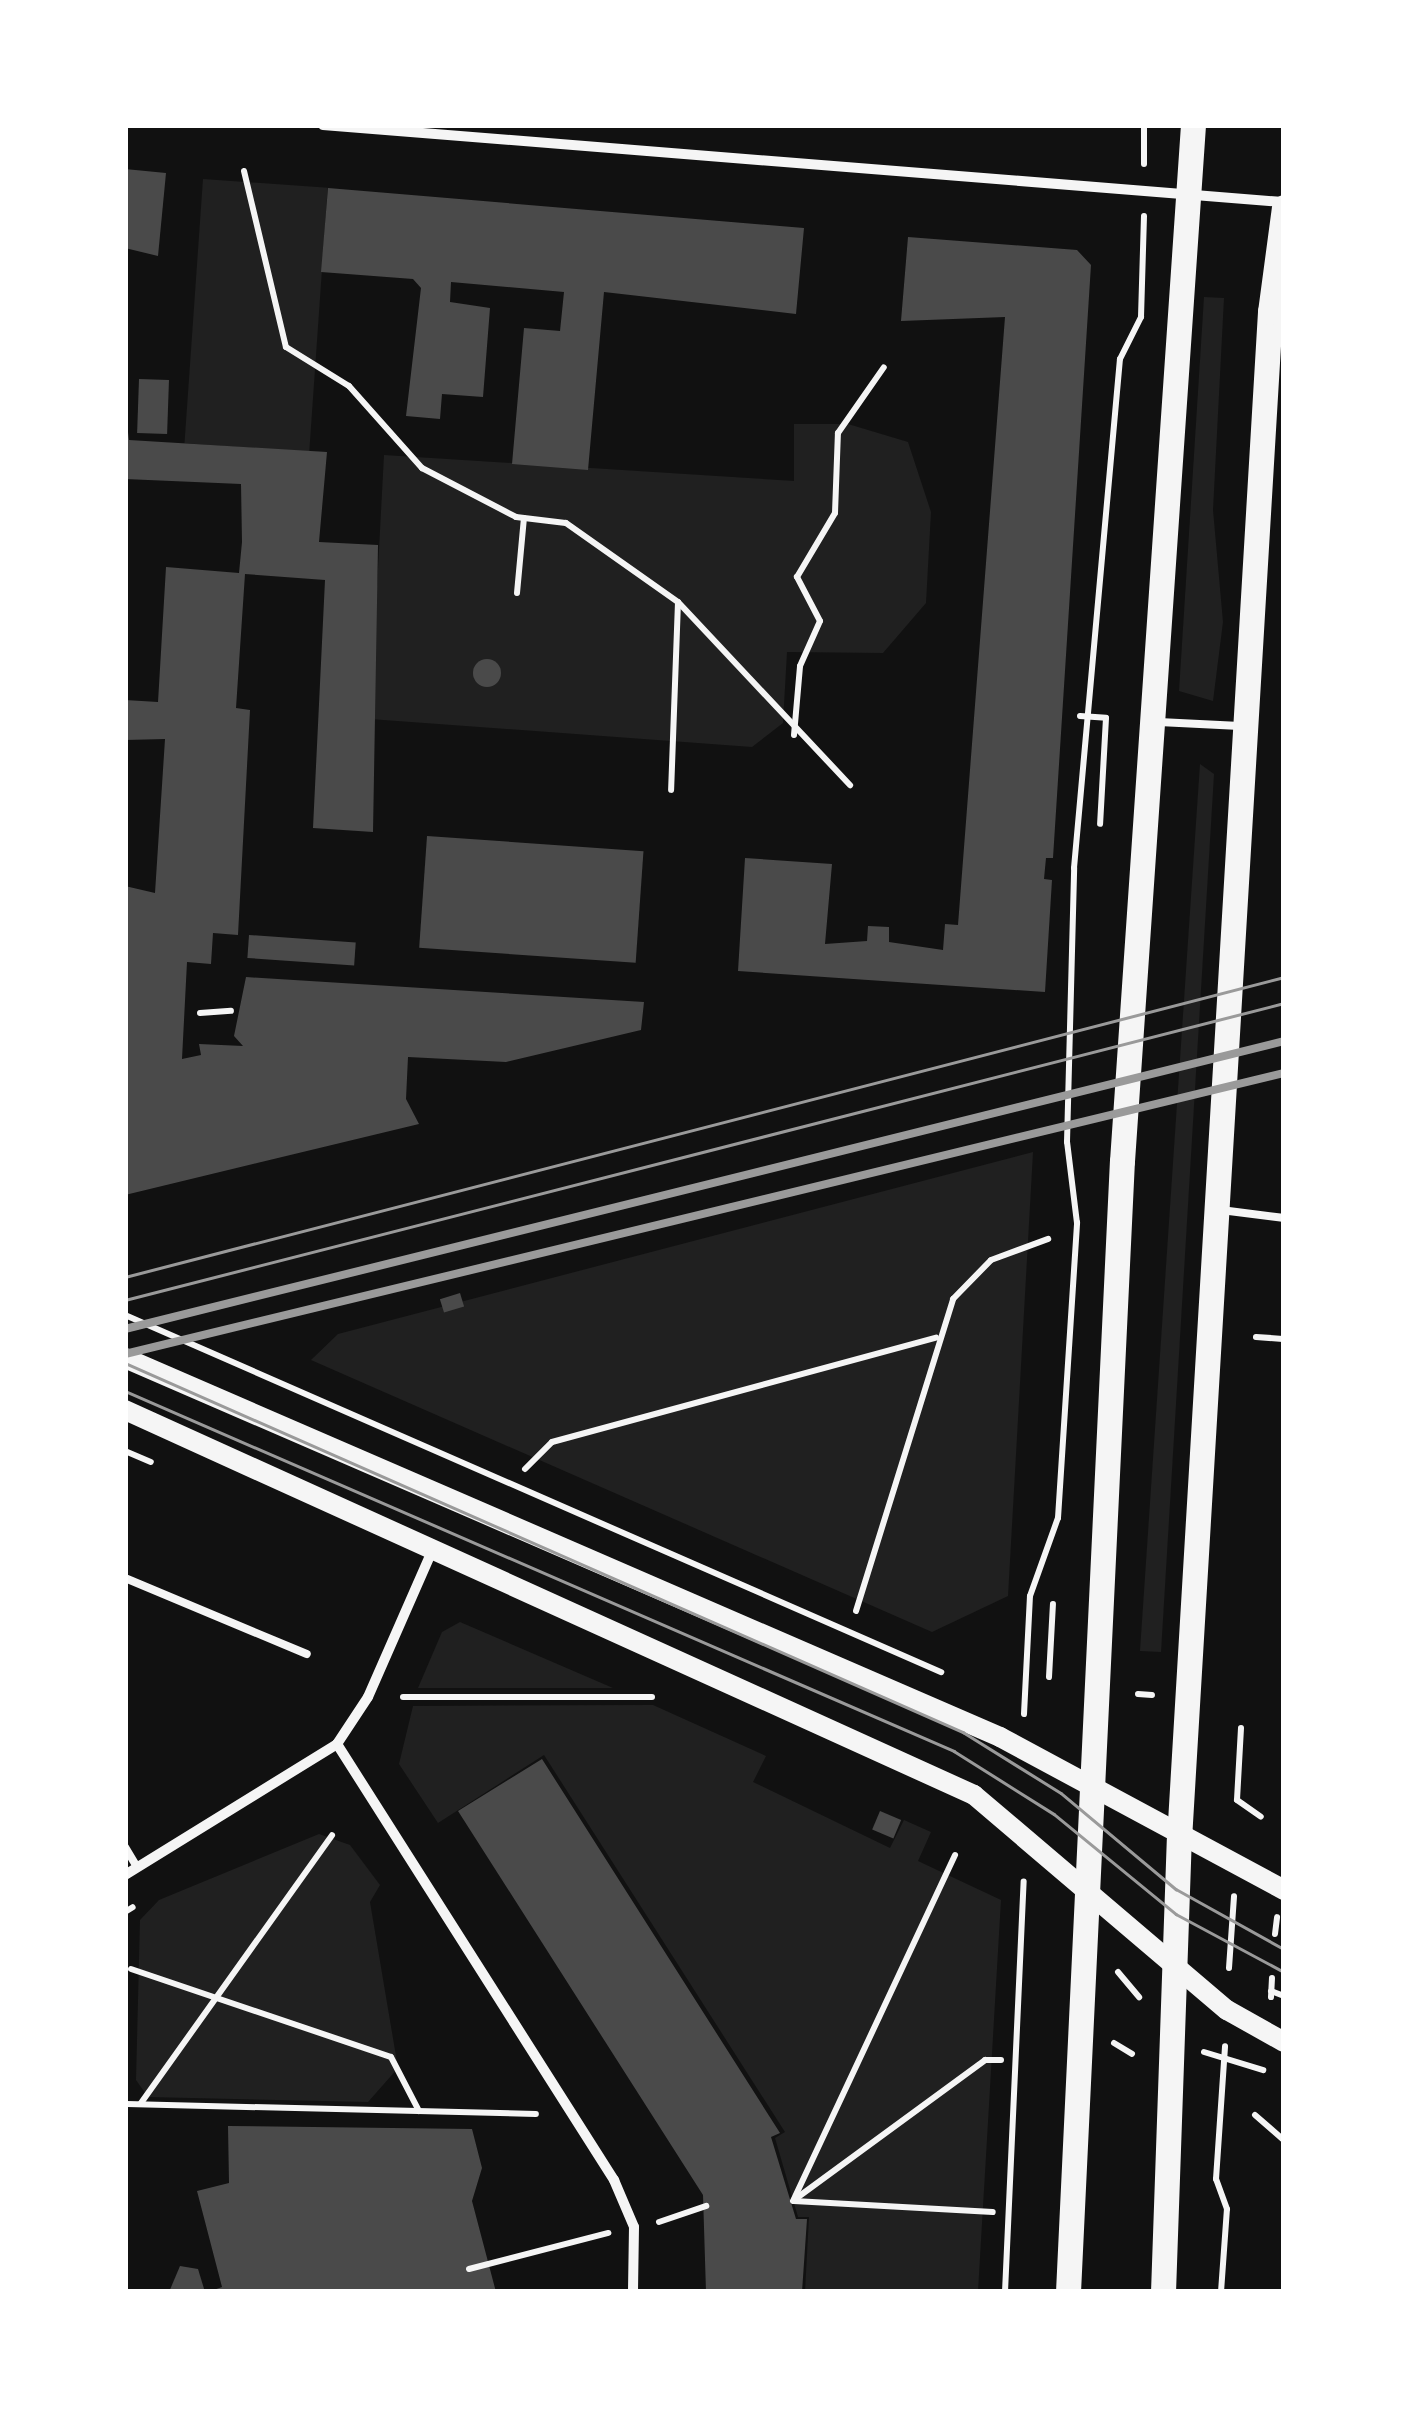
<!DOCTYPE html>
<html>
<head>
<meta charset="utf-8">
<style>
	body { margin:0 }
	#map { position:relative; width:1409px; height:2417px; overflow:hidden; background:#111; font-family:"Public Sans",sans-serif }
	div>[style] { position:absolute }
	.green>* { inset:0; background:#202020; transform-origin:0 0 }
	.building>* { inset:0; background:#4a4a4a; transform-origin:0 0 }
	.round { border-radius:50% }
	.path>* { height:6px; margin:-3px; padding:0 3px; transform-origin:3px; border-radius:3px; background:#f5f5f5 }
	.service>* { height:8px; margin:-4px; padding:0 4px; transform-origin:4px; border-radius:4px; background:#f5f5f5 }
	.minor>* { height:10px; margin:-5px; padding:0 5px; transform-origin:5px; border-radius:5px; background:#f5f5f5 }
	.secondary>* { height:20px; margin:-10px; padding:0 10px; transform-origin:10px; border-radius:10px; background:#f5f5f5 }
	.primary>* { height:25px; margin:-12.5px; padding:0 12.5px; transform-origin:12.5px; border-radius:12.5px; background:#f5f5f5 }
	.tram>* { height:2.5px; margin:-1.25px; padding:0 1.25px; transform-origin:1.25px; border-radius:1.25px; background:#9a9a9a }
	.rail>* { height:8px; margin:-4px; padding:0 4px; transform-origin:4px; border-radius:4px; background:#9a9a9a }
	span { translate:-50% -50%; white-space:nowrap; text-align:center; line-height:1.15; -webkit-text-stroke:8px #fff; paint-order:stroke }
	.frame { position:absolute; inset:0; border:128px solid #fff; pointer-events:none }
</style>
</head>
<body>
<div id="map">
	<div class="green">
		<div style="left:203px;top:179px;width:125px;height:265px;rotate:4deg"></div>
		<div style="clip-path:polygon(1204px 297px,1224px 298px,1213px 510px,1223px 622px,1213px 701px,1179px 691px)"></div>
		<div style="clip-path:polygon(794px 424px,848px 424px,908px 442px,931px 512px,926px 603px,883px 653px,787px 652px,783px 723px,752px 747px,370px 719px,384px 455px,794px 481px)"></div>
		<div style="clip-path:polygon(1200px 764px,1214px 774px,1161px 1652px,1140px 1651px)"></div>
		<div style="clip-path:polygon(1033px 1152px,1008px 1596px,932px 1632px,311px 1360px,338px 1334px)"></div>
		<div style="clip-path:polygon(460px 1622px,613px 1688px,418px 1688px,442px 1632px)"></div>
		<div style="clip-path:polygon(653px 1705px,766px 1756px,753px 1782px,890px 1848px,904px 1820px,931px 1832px,918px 1861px,1001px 1900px,978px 2292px,805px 2292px,809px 2217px,798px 2217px,775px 2138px,785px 2132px,544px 1755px,438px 1823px,399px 1764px,413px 1706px)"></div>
		<div style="clip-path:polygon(319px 1834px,350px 1845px,380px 1885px,370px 1902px,398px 2068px,368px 2102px,148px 2097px,136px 2080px,140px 1920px,159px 1900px)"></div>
	</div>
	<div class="building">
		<div style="clip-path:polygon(125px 169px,166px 173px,158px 256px,125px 248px)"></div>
		<div style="clip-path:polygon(328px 188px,804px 228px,796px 314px,604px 292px,588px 470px,512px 464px,524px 328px,560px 331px,564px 292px,451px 282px,450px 302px,490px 308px,483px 397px,442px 394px,440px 419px,406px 416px,421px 288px,413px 279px,321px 272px)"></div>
		<div style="clip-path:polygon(908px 237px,1077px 250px,1091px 265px,1053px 858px,1046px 858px,1044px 879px,1052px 880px,1045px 992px,738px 971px,745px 858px,832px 864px,825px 944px,867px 941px,868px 926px,889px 927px,889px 942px,943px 950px,945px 924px,958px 925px,1005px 317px,901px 321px)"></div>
		<div style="left:139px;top:379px;width:30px;height:54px;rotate:2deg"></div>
		<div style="clip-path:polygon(125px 408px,129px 440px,327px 452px,319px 542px,378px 545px,373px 832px,313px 828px,325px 580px,245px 574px,236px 708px,250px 710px,238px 935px,213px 933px,211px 964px,187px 962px,182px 1059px,201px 1055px,199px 1044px,243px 1046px,234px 1036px,246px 977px,644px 1002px,641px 1030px,506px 1062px,408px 1057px,406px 1099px,419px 1124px,125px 1195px,125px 886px,155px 893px,165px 739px,125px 740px,125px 700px,158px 702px,166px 567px,239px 573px,242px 542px,241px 484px,125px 479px)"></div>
		<div class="round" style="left:473px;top:659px;width:28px;height:28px"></div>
		<div style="left:427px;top:836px;width:217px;height:112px;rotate:4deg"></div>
		<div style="left:249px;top:935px;width:107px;height:23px;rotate:4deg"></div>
		<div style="left:460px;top:1293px;width:14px;height:21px;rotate:73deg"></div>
		<div style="clip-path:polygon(542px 1759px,780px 2133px,771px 2137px,796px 2219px,807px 2219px,802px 2292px,706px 2292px,703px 2195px,458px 1811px)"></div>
		<div style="left:880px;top:1811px;width:23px;height:20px;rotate:23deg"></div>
		<div style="clip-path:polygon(228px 2126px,472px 2129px,482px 2168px,472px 2201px,496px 2292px,208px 2292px,222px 2287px,197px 2191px,229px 2183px)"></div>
		<div style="clip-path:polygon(180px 2266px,198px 2269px,205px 2292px,169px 2292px)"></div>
	</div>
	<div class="path">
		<div style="left:1144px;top:164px;width:39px;rotate:-90deg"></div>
		<div style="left:244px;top:171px;width:181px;rotate:76.6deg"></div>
		<div style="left:286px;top:347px;width:74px;rotate:31.8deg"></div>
		<div style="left:349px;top:386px;width:110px;rotate:48.3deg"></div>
		<div style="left:422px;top:468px;width:106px;rotate:27.5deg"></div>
		<div style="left:516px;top:517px;width:50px;rotate:6.8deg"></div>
		<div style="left:566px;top:523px;width:137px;rotate:35.2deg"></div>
		<div style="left:678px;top:602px;width:188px;rotate:92.1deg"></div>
		<div style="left:517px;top:593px;width:75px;rotate:-84.7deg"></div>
		<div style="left:679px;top:603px;width:250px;rotate:46.8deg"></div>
		<div style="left:1080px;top:716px;width:26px;rotate:4deg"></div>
		<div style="left:1106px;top:718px;width:106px;rotate:93.2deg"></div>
		<div style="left:794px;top:735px;width:69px;rotate:-85deg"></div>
		<div style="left:800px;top:666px;width:49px;rotate:-66deg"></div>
		<div style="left:820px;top:621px;width:50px;rotate:-117.6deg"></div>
		<div style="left:797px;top:577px;width:74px;rotate:-59.3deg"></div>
		<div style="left:835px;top:513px;width:80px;rotate:-87.9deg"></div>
		<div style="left:838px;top:433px;width:80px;rotate:-55.1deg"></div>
		<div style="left:200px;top:1013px;width:31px;rotate:-4deg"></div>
		<div style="left:125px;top:1315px;width:891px;rotate:23.63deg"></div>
		<div style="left:1256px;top:1337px;width:27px;rotate:4deg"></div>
		<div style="left:125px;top:1451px;width:28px;rotate:23deg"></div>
		<div style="left:525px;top:1469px;width:38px;rotate:-45deg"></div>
		<div style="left:552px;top:1442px;width:398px;rotate:-15.2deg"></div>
		<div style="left:856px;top:1611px;width:327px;rotate:-72.7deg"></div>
		<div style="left:953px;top:1299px;width:54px;rotate:-45.7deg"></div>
		<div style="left:991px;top:1260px;width:61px;rotate:-20.2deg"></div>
		<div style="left:1049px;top:1677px;width:73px;rotate:-86.9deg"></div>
		<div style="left:1138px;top:1694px;width:14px;rotate:4deg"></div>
		<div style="left:403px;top:1697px;width:249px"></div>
		<div style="left:1024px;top:1714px;width:118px;rotate:-87.1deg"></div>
		<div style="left:1030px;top:1596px;width:83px;rotate:-70.3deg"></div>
		<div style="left:1058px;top:1518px;width:296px;rotate:-86.3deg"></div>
		<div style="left:1077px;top:1223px;width:82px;rotate:-97deg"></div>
		<div style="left:1067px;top:1142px;width:274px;rotate:-88.5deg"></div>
		<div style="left:1074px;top:868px;width:511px;rotate:-84.84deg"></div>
		<div style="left:1120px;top:359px;width:47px;rotate:-63.4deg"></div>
		<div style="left:1141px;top:317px;width:101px;rotate:-88.3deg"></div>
		<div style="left:1241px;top:1728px;width:72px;rotate:93.2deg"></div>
		<div style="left:1237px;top:1800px;width:29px;rotate:35deg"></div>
		<div style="left:125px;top:1912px;width:9px;rotate:-32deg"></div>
		<div style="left:1275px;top:1934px;width:17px;rotate:-83deg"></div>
		<div style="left:1229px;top:1968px;width:72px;rotate:-86deg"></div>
		<div style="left:131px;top:1969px;width:274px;rotate:18.7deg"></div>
		<div style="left:391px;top:2057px;width:61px;rotate:62.6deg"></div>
		<div style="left:1118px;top:1972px;width:33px;rotate:50deg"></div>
		<div style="left:1271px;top:1991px;width:14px;rotate:21deg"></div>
		<div style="left:1271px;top:1997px;width:19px;rotate:-87deg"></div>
		<div style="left:1114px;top:2043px;width:21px;rotate:31deg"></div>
		<div style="left:1204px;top:2052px;width:62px;rotate:17deg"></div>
		<div style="left:141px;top:2103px;width:329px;rotate:-54.5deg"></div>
		<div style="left:127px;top:2104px;width:409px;rotate:1.4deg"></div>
		<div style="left:1255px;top:2115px;width:38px;rotate:41deg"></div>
		<div style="left:794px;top:2200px;width:237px;rotate:-36.2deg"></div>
		<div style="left:985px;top:2060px;width:16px"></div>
		<div style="left:793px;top:2201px;width:382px;rotate:-64.9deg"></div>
		<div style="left:794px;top:2201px;width:199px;rotate:3.2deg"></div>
		<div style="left:659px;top:2222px;width:50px;rotate:-18.8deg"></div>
		<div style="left:469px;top:2269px;width:144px;rotate:-14.5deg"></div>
		<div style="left:1005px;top:2292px;width:411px;rotate:-87.4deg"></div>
		<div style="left:1221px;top:2292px;width:83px;rotate:-85.9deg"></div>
		<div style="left:1227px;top:2209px;width:32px;rotate:-110deg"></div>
		<div style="left:1216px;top:2179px;width:133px;rotate:-86.1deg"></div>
	</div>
	<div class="service">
		<div style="left:1159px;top:722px;width:81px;rotate:2.8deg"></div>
		<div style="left:1221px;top:1210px;width:64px;rotate:7.2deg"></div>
		<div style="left:125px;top:1578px;width:197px;rotate:22.7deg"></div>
		<div style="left:125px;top:1847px;width:23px;rotate:59deg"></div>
	</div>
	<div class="minor">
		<div style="left:323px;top:125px;width:963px;rotate:4.59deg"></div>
		<div style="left:337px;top:1744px;width:517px;rotate:57.57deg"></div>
		<div style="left:614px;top:2180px;width:51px;rotate:66.9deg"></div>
		<div style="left:634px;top:2227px;width:65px;rotate:90.9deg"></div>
		<div style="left:125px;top:1875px;width:249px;rotate:-31.7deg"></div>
		<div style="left:337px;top:1744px;width:56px;rotate:-56.6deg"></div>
		<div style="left:368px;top:1697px;width:164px;rotate:-66.3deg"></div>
	</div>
	<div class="secondary">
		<div style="left:125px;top:1358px;width:954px;rotate:23.42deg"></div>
		<div style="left:1000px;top:1737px;width:323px;rotate:28.3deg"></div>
		<div style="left:125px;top:1410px;width:932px;rotate:24.39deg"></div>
		<div style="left:974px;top:1795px;width:332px;rotate:40.4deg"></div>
		<div style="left:1227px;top:2010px;width:65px;rotate:29.3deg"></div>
	</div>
	<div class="primary">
		<div style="left:1068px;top:2292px;width:1132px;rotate:-87.27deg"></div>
		<div style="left:1122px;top:1161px;width:1038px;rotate:-86.08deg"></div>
		<div style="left:1163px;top:2292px;width:453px;rotate:-88deg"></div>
		<div style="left:1179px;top:1839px;width:1530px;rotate:-86.59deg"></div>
		<div style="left:1270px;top:312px;width:106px;rotate:-82.4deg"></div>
	</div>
	<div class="tram">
		<div style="left:125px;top:1277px;width:1197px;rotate:-14.51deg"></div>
		<div style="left:125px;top:1300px;width:1196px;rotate:-14.37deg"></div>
		<div style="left:125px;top:1363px;width:916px;rotate:23.77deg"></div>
		<div style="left:963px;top:1732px;width:115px;rotate:31.9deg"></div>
		<div style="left:1061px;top:1793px;width:150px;rotate:39.9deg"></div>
		<div style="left:1176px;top:1889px;width:124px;rotate:29.1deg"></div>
		<div style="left:125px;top:1391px;width:904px;rotate:23.47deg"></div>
		<div style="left:954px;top:1751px;width:118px;rotate:32.2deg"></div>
		<div style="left:1054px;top:1814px;width:158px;rotate:39.3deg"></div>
		<div style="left:1176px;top:1914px;width:123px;rotate:28.2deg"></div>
	</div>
	<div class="rail">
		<div style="left:125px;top:1329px;width:1194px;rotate:-13.95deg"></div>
		<div style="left:125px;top:1354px;width:1193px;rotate:-13.63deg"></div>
	</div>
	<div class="frame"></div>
</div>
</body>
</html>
